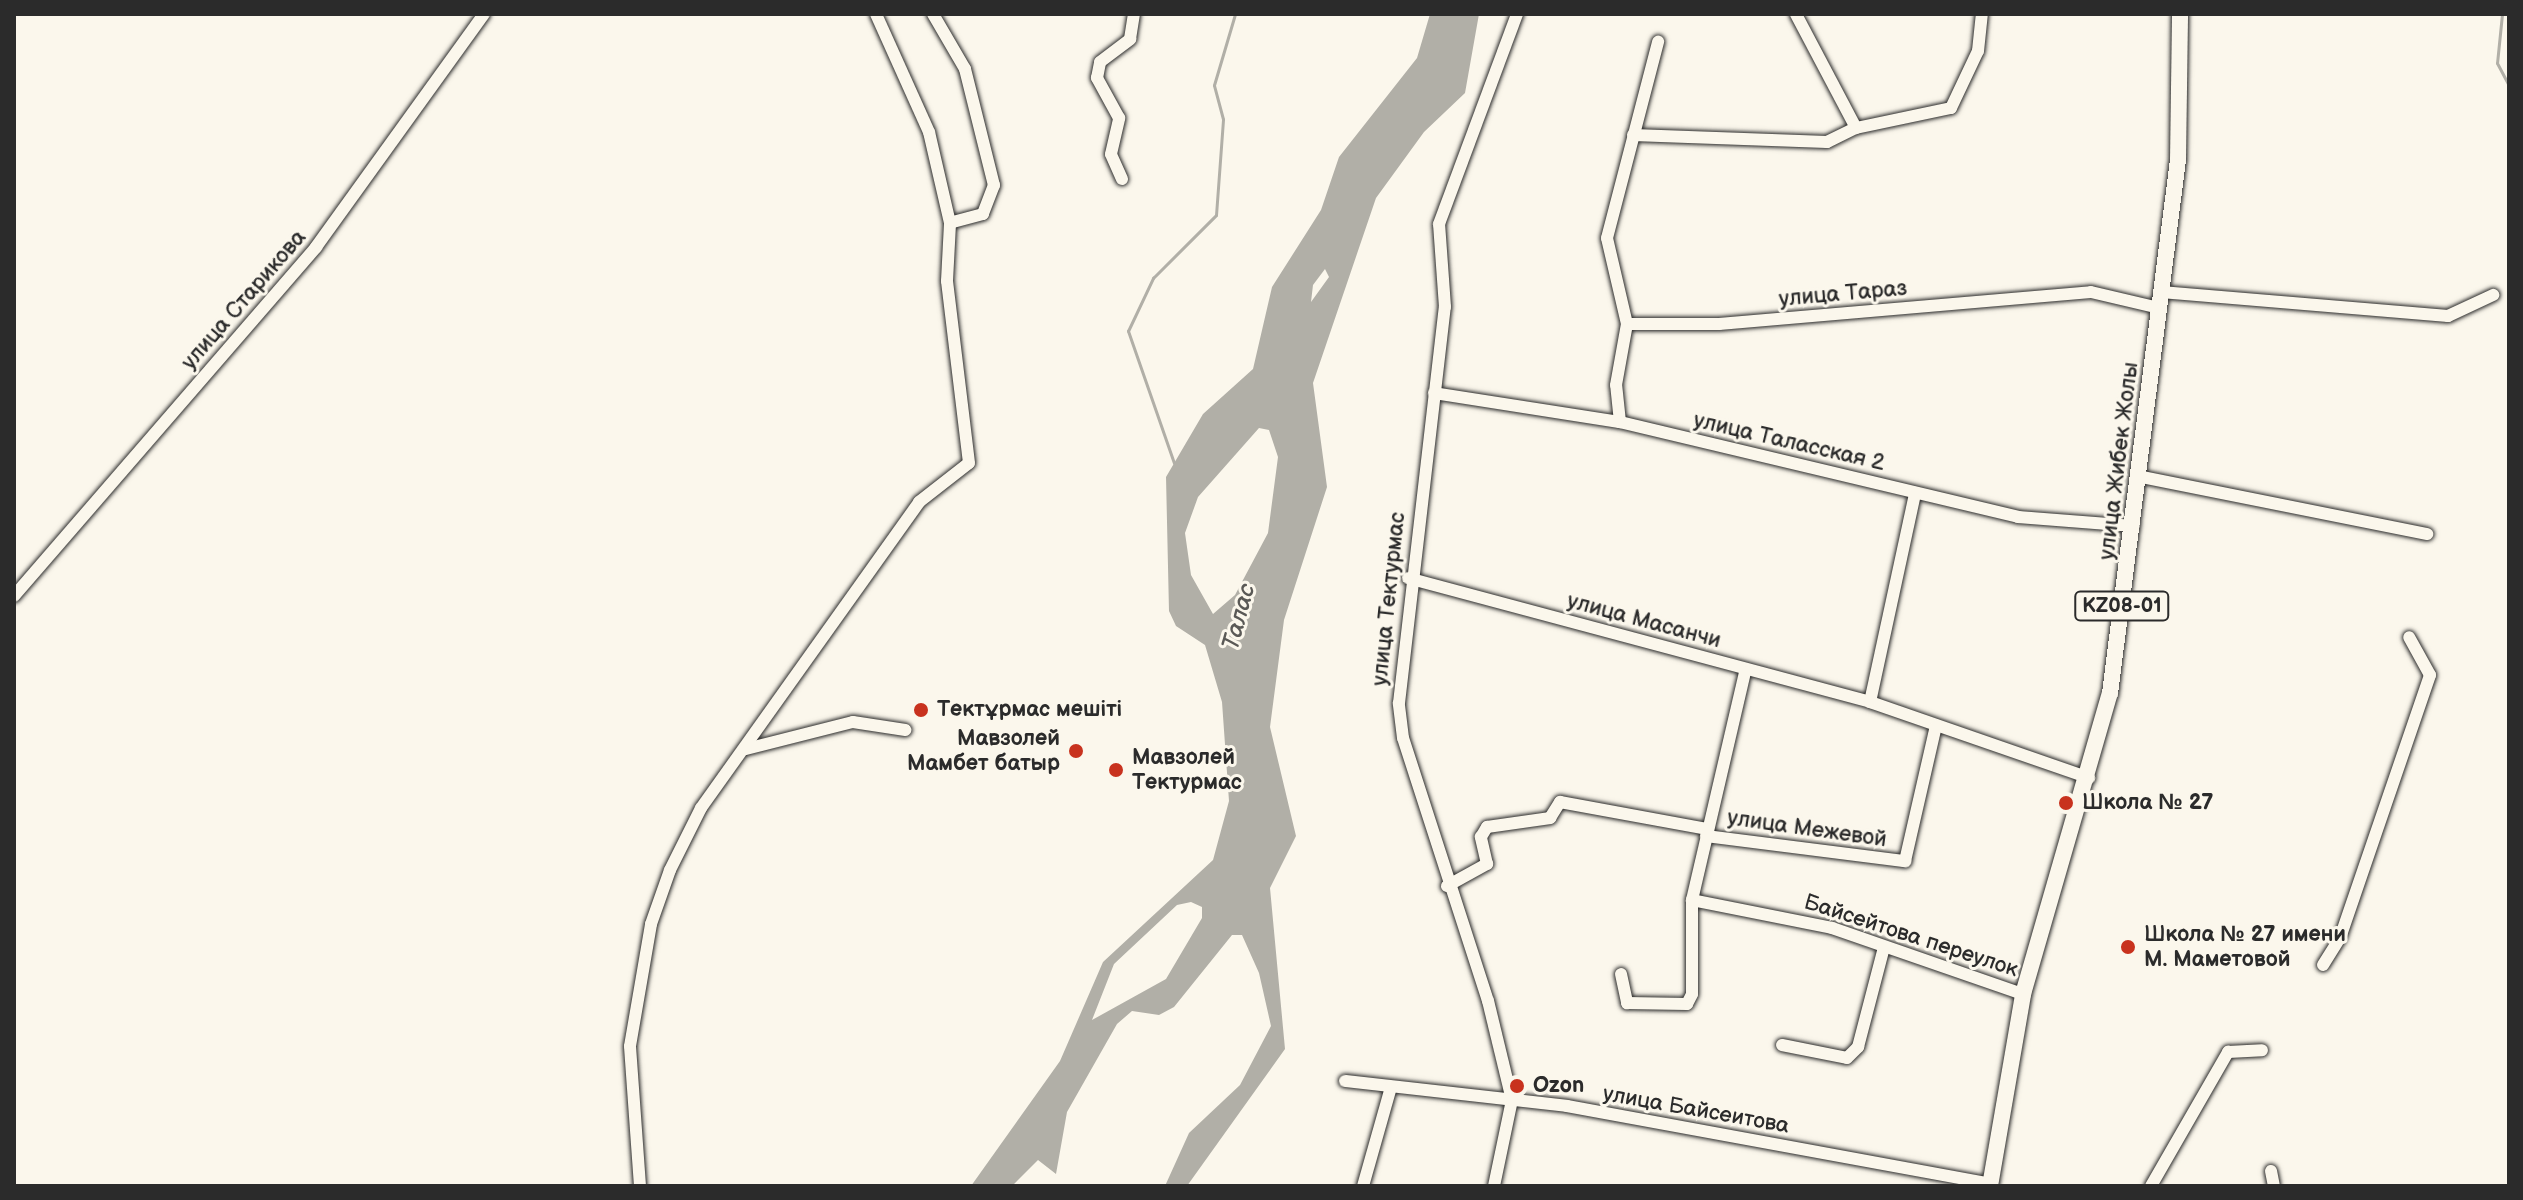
<!DOCTYPE html>
<html>
<head>
<meta charset="utf-8">
<style>
	body { margin:0 }
	#map { position:relative; width:2523px; height:1200px; overflow:hidden; background:#fbf7ec; font-family:"Balsamiq Sans",sans-serif }
	div>[style] { position:absolute }
	.water>* { inset:0; background:#b1afa7 }
	.stream>* { height:3px; margin:-1.5px; padding:0 1.5px; transform-origin:1.5px; border-radius:1.5px; background:#b1afa7 }
	.roads { filter:drop-shadow(0 0 2px #2b2b2b) drop-shadow(0 0 2px #2b2b2b) }
	.minor>* { height:12px; margin:-6px; padding:0 6px; transform-origin:6px; border-radius:6px; background:#fbf7ec }
	.major>* { height:16px; margin:-8px; padding:0 8px; transform-origin:8px; border-radius:8px; background:#fbf7ec }
	.dots>* { width:22px; height:22px; translate:-50% -50%; box-sizing:border-box; border:4px solid #fbf7ec; border-radius:50% }
	span { translate:-50% -50%; white-space:nowrap; text-align:center; line-height:1.15; -webkit-text-stroke:6px #fbf7ec; paint-order:stroke }
	.shield-label span { padding:2px 6px; background:#fbf7ec; border:2px solid; border-radius:6px; -webkit-text-stroke-width:0 }
	.shield-label { font-size:20px; color:#2b2b2b; font-weight:700 }
	.street-label { font-size:22px; color:#2b2b2b }
	.poi-label { font-size:22px; color:#2b2b2b; font-weight:700 }
	.left { translate:0 -50%; text-align:left }
	.right { translate:-100% -50%; text-align:right }
	.water-label { font-size:24px; color:#5a5956; font-style:italic }
	.frame { position:absolute; inset:0; border:16px solid #2b2b2b; pointer-events:none }
</style>
</head>
<body>
<div id="map">
	<div class="water">
		<div style="clip-path:polygon(evenodd,1430px 14px,1479px 14px,1465px 93px,1424px 132px,1376px 198px,1313px 383px,1327px 487px,1284px 620px,1270px 727px,1296px 836px,1270px 888px,1285px 1049px,1187px 1186px,1165px 1186px,1189px 1133px,1240px 1085px,1271px 1026px,1259px 973px,1242px 935px,1232px 935px,1174px 1007px,1159px 1015px,1132px 1011px,1117px 1024px,1067px 1112px,1056px 1174px,1038px 1160px,1012px 1186px,971px 1186px,1060px 1061px,1103px 962px,1213px 860px,1229px 801px,1222px 702px,1205px 645px,1176px 626px,1169px 611px,1166px 477px,1203px 414px,1253px 369px,1272px 287px,1321px 210px,1339px 157px,1417px 58px,1430px 14px,1325px 269px,1329px 277px,1311px 302px,1313px 285px,1325px 269px,1430px 14px,1259px 428px,1269px 430px,1278px 457px,1268px 533px,1235px 595px,1213px 614px,1191px 575px,1185px 533px,1198px 497px,1259px 428px,1430px 14px,1191px 902px,1202px 907px,1202px 918px,1166px 979px,1092px 1020px,1114px 964px,1177px 905px,1191px 902px)"></div>
	</div>
	<div class="stream">
		<div style="left:2502px;top:14px;width:49px;rotate:95.8deg"></div>
		<div style="left:2497px;top:63px;width:26px;rotate:62deg"></div>
		<div style="left:1174px;top:463px;width:140px;rotate:-109.2deg"></div>
		<div style="left:1128px;top:331px;width:59px;rotate:-64.7deg"></div>
		<div style="left:1153px;top:278px;width:89px;rotate:-45deg"></div>
		<div style="left:1216px;top:215px;width:96px;rotate:-85.8deg"></div>
		<div style="left:1223px;top:119px;width:35px;rotate:-105deg"></div>
		<div style="left:1214px;top:85px;width:74px;rotate:-73.5deg"></div>
	</div>
	<div class="roads">
		<div class="minor">
			<div style="left:933px;top:14px;width:64px;rotate:59.8deg"></div>
			<div style="left:965px;top:69px;width:120px;rotate:76deg"></div>
			<div style="left:994px;top:185px;width:31px;rotate:111deg"></div>
			<div style="left:983px;top:214px;width:34px;rotate:165deg"></div>
			<div style="left:1856px;top:128px;width:97px;rotate:-11.9deg"></div>
			<div style="left:1951px;top:108px;width:63px;rotate:-64.7deg"></div>
			<div style="left:1978px;top:51px;width:37px;rotate:-84deg"></div>
			<div style="left:1633px;top:135px;width:194px;rotate:2.1deg"></div>
			<div style="left:1827px;top:142px;width:32px;rotate:-26deg"></div>
			<div style="left:1856px;top:128px;width:129px;rotate:-117.8deg"></div>
			<div style="left:1122px;top:179px;width:27px;rotate:-114deg"></div>
			<div style="left:1111px;top:154px;width:37px;rotate:-77deg"></div>
			<div style="left:1119px;top:118px;width:46px;rotate:-118.8deg"></div>
			<div style="left:1097px;top:78px;width:16px;rotate:-79deg"></div>
			<div style="left:1100px;top:62px;width:38px;rotate:-37deg"></div>
			<div style="left:1130px;top:39px;width:25px;rotate:-81deg"></div>
			<div style="left:2161px;top:292px;width:288px;rotate:4.8deg"></div>
			<div style="left:2448px;top:316px;width:50px;rotate:-25deg"></div>
			<div style="left:1627px;top:324px;width:88px;rotate:-103.1deg"></div>
			<div style="left:1607px;top:238px;width:203px;rotate:-75.4deg"></div>
			<div style="left:1434px;top:393px;width:188px;rotate:8.9deg"></div>
			<div style="left:1620px;top:422px;width:409px;rotate:13.4deg"></div>
			<div style="left:2018px;top:517px;width:116px;rotate:4.4deg"></div>
			<div style="left:1620px;top:422px;width:37px;rotate:-96deg"></div>
			<div style="left:1616px;top:385px;width:62px;rotate:-79.8deg"></div>
			<div style="left:1627px;top:324px;width:92px"></div>
			<div style="left:1719px;top:324px;width:373px;rotate:-4.9deg"></div>
			<div style="left:2091px;top:292px;width:70px;rotate:13.2deg"></div>
			<div style="left:2142px;top:477px;width:291px;rotate:11.3deg"></div>
			<div style="left:1408px;top:578px;width:478px;rotate:15deg"></div>
			<div style="left:1870px;top:702px;width:232px;rotate:19.1deg"></div>
			<div style="left:14px;top:596px;width:462px;rotate:-49.1deg"></div>
			<div style="left:316px;top:247px;width:287px;rotate:-54.2deg"></div>
			<div style="left:1870px;top:702px;width:214px;rotate:-77.8deg"></div>
			<div style="left:746px;top:749px;width:110px;rotate:-14.2deg"></div>
			<div style="left:853px;top:722px;width:53px;rotate:8.7deg"></div>
			<div style="left:1706px;top:836px;width:201px;rotate:7.2deg"></div>
			<div style="left:1905px;top:861px;width:139px;rotate:-77.1deg"></div>
			<div style="left:1447px;top:886px;width:46px;rotate:-28.8deg"></div>
			<div style="left:1487px;top:864px;width:28px;rotate:-103deg"></div>
			<div style="left:1481px;top:837px;width:12px;rotate:-59deg"></div>
			<div style="left:1487px;top:827px;width:64px;rotate:-8.1deg"></div>
			<div style="left:1550px;top:818px;width:19px;rotate:-58deg"></div>
			<div style="left:1560px;top:802px;width:149px;rotate:10.4deg"></div>
			<div style="left:1692px;top:900px;width:143px;rotate:11.3deg"></div>
			<div style="left:1832px;top:928px;width:202px;rotate:19.1deg"></div>
			<div style="left:2323px;top:965px;width:32px;rotate:-58deg"></div>
			<div style="left:2340px;top:938px;width:278px;rotate:-71.1deg"></div>
			<div style="left:2430px;top:675px;width:43px;rotate:-118.9deg"></div>
			<div style="left:1621px;top:974px;width:30px;rotate:78deg"></div>
			<div style="left:1627px;top:1003px;width:60px;rotate:1deg"></div>
			<div style="left:1687px;top:1004px;width:11px;rotate:-63deg"></div>
			<div style="left:1692px;top:994px;width:94px;rotate:-90deg"></div>
			<div style="left:1692px;top:900px;width:234px;rotate:-76.9deg"></div>
			<div style="left:1782px;top:1045px;width:66px;rotate:11.3deg"></div>
			<div style="left:1847px;top:1058px;width:16px;rotate:-45deg"></div>
			<div style="left:1858px;top:1047px;width:99px;rotate:-75.4deg"></div>
			<div style="left:1345px;top:1081px;width:223px;rotate:6.4deg"></div>
			<div style="left:1567px;top:1106px;width:430px;rotate:10.4deg"></div>
			<div style="left:2271px;top:1171px;width:15px;rotate:79deg"></div>
			<div style="left:640px;top:1186px;width:140px;rotate:-94.1deg"></div>
			<div style="left:630px;top:1046px;width:124px;rotate:-80.2deg"></div>
			<div style="left:651px;top:924px;width:57px;rotate:-70.6deg"></div>
			<div style="left:670px;top:870px;width:69px;rotate:-63.4deg"></div>
			<div style="left:701px;top:808px;width:376px;rotate:-54.5deg"></div>
			<div style="left:919px;top:502px;width:63px;rotate:-38deg"></div>
			<div style="left:969px;top:463px;width:183px;rotate:-96.9deg"></div>
			<div style="left:947px;top:281px;width:58px;rotate:-87deg"></div>
			<div style="left:950px;top:223px;width:93px;rotate:-103deg"></div>
			<div style="left:929px;top:132px;width:129px;rotate:-114.2deg"></div>
			<div style="left:1363px;top:1186px;width:103px;rotate:-74.2deg"></div>
			<div style="left:1494px;top:1186px;width:88px;rotate:-78.2deg"></div>
			<div style="left:1512px;top:1100px;width:102px;rotate:-103.6deg"></div>
			<div style="left:1488px;top:1001px;width:276px;rotate:-107.9deg"></div>
			<div style="left:1403px;top:738px;width:35px;rotate:-97deg"></div>
			<div style="left:1399px;top:703px;width:399px;rotate:-83.4deg"></div>
			<div style="left:1445px;top:307px;width:83px;rotate:-94.1deg"></div>
			<div style="left:1439px;top:224px;width:224px;rotate:-69.6deg"></div>
			<div style="left:2151px;top:1186px;width:155px;rotate:-60.1deg"></div>
			<div style="left:2228px;top:1052px;width:34px;rotate:-3deg"></div>
		</div>
		<div class="major">
			<div style="left:1990px;top:1186px;width:195px;rotate:-80.2deg"></div>
			<div style="left:2023px;top:994px;width:313px;rotate:-73.9deg"></div>
			<div style="left:2110px;top:693px;width:537px;rotate:-82.73deg"></div>
			<div style="left:2178px;top:160px;width:146px;rotate:-89.2deg"></div>
		</div>
	</div>
	<div class="dots">
		<div style="left:921px;top:710px;background:#c8321e"></div>
		<div style="left:1076px;top:751px;background:#c8321e"></div>
		<div style="left:1116px;top:770px;background:#c8321e"></div>
		<div style="left:2066px;top:803px;background:#c8321e"></div>
		<div style="left:2128px;top:947px;background:#c8321e"></div>
		<div style="left:1517px;top:1086px;background:#c8321e"></div>
	</div>
	<div class="shield-label">
		<span style="left:2122px;top:606px">KZ08-01</span>
	</div>
	<div class="street-label">
		<span style="left:1843px;top:294px;rotate:-5deg">улица Тараз</span>
		<span style="left:244px;top:300px;rotate:-49deg">улица Старикова</span>
		<span style="left:1789px;top:442px;rotate:13deg">улица Таласская 2</span>
		<span style="left:2119px;top:461px;rotate:-83deg">улица Жибек Жолы</span>
		<span style="left:1389px;top:599px;rotate:-84deg">улица Тектурмас</span>
		<span style="left:1644px;top:621px;rotate:15deg">улица Масанчи</span>
		<span style="left:1807px;top:829px;rotate:8deg">улица Межевой</span>
		<span style="left:1911px;top:936px;rotate:18deg">Байсейтова переулок</span>
		<span style="left:1696px;top:1110px;rotate:10deg">улица Байсеитова</span>
	</div>
	<div class="poi-label">
		<span class="left" style="left:937px;top:710px">Тектұрмас мешіті</span>
		<span class="right" style="left:1060px;top:751px">Мавзолей<br>Мамбет батыр</span>
		<span class="left" style="left:1132px;top:770px">Мавзолей<br>Тектурмас</span>
		<span class="left" style="left:2082px;top:803px">Школа № 27</span>
		<span class="left" style="left:2144px;top:947px">Школа № 27 имени<br>М. Маметовой</span>
		<span class="left" style="left:1533px;top:1086px">Ozon</span>
	</div>
	<div class="water-label">
		<span style="left:1239px;top:617px;rotate:-75deg">Талас</span>
	</div>
	<div class="frame"></div>
</div>
</body>
</html>
